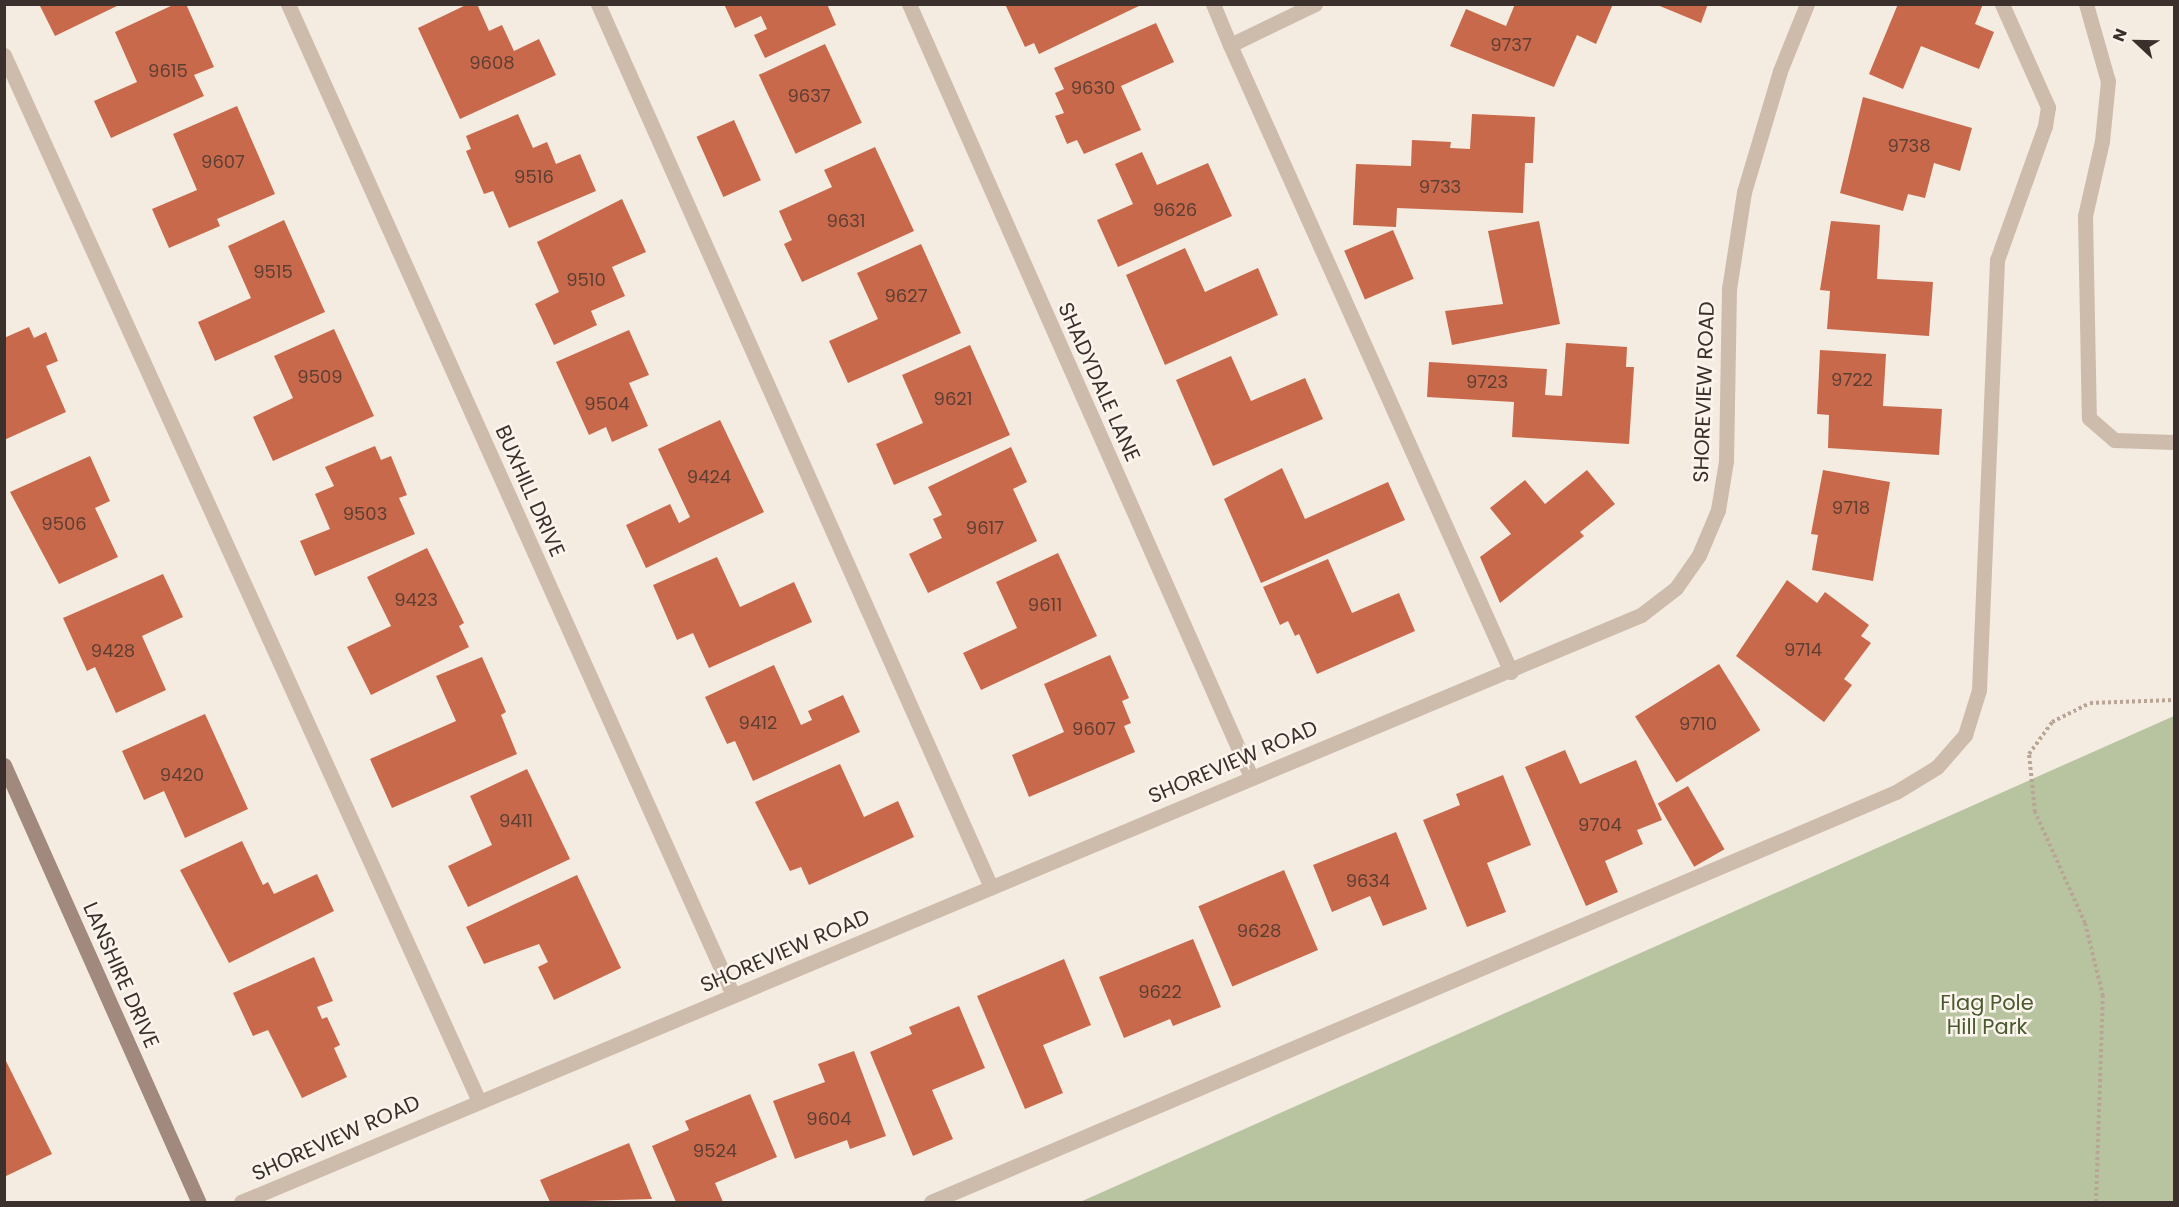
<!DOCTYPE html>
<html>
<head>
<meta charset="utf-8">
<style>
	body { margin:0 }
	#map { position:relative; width:2179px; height:1207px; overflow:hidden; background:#f4ebe1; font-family:Poppins,sans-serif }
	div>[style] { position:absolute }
	.green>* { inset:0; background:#b8c4a0 }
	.building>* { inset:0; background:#c8694b; transform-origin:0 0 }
	.path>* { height:4px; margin-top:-2px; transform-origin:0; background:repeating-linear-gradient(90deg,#b9a596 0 3px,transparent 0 6px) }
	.lane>* { height:15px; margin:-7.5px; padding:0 7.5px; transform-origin:7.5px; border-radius:7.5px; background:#cdbbac }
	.street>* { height:15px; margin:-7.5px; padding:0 7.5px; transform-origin:7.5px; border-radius:7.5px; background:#cdbbac }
	.secondary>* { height:15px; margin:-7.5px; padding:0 7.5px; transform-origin:7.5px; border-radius:7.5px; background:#a18a7d }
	span { translate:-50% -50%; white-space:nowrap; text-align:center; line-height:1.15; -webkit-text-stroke:5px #fbf5ee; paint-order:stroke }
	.number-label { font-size:18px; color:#5e3e33 }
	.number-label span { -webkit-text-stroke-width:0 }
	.street-label { font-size:21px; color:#3b302b }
	.park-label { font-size:21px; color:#4a5a2e }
	.frame { position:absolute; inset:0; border:6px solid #3b302b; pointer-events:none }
	.north { position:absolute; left:2107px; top:12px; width:60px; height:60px; -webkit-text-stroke:4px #fbf5ee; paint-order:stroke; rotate:292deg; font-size:16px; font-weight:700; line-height:24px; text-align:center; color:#3b302b }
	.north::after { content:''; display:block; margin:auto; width:21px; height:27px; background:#3b302b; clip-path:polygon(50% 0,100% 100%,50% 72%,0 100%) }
</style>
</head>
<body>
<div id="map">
	<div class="green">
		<div style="clip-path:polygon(2174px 716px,2174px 1202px,1080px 1202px)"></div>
	</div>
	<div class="building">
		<div style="clip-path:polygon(39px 4px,121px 4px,55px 36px)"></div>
		<div style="clip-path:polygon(175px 4px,186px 4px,214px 67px,194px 75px,204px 96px,111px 138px,94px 101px,137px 82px,115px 32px)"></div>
		<div style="clip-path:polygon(468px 4px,477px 4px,489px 31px,502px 25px,514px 51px,539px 39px,556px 75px,460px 119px,418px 28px)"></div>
		<div style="clip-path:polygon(724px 4px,827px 4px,836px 25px,765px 58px,754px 35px,767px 29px,761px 16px,735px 28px)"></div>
		<div style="clip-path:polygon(1005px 4px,1143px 4px,1039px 54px,1034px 43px,1025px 47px)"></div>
		<div style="clip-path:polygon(1515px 4px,1613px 4px,1596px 44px,1577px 35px,1554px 87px,1450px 46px,1466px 9px,1506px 26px)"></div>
		<div style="clip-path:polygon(1655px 4px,1708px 4px,1701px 23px)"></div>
		<div style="clip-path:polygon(1898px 4px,1983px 4px,1975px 24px,1994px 32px,1979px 69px,1921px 46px,1903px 89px,1869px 74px)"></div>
		<div style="clip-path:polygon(1156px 23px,1174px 62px,1121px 86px,1141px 130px,1084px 154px,1077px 140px,1067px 144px,1055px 116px,1064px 113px,1055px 93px,1064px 89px,1054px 68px)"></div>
		<div style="left:825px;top:44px;width:87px;height:73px;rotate:65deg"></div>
		<div style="clip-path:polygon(1863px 97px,1972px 128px,1960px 171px,1934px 163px,1925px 198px,1908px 194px,1903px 211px,1840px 193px)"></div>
		<div style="clip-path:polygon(237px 106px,275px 194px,217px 219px,220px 226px,169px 248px,152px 209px,197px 190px,173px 134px)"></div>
		<div style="clip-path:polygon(518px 114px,533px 148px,547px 142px,556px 164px,580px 154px,596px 191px,509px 228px,493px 191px,484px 194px,466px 151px,471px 149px,466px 136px)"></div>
		<div style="clip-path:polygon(1472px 114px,1535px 117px,1533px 163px,1525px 163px,1523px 213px,1397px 208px,1396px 227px,1353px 225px,1356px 164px,1411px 166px,1412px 140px,1451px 142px,1450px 148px,1470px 149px)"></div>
		<div style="left:734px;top:120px;width:66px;height:41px;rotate:66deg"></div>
		<div style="clip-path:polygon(875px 147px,914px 231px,802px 282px,784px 244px,792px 240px,779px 211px,832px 187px,824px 170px)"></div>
		<div style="clip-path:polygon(1142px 152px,1157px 185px,1208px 163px,1232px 216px,1118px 267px,1097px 220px,1133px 204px,1115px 164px)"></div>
		<div style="clip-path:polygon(622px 199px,646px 252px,612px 267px,625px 296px,591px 311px,597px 325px,554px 345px,535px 304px,559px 292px,537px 242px)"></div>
		<div style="clip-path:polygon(284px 220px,325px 312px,215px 361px,198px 322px,251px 298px,228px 246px)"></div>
		<div style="clip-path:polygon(1539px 221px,1560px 324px,1452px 345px,1445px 311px,1503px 304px,1488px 231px)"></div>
		<div style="clip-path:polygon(1831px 221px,1880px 225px,1877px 279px,1933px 282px,1929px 336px,1827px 329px,1830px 291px,1820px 290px)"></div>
		<div style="left:1393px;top:230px;width:53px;height:53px;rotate:67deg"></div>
		<div style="clip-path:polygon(921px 244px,961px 333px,848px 383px,829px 341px,878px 319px,857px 273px)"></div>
		<div style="clip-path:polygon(1185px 248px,1205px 292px,1258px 268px,1278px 315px,1165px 365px,1126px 275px)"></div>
		<div style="clip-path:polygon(29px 327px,34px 338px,46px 332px,58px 361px,46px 366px,66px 412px,4px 440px,4px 338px)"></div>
		<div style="clip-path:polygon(334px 329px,374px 416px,273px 461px,253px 417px,293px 398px,274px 356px)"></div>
		<div style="clip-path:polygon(629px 330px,649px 375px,629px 383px,648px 426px,612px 442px,606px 427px,589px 435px,556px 362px)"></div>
		<div style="clip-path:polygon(1566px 343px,1627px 347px,1626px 367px,1634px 367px,1629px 444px,1512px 437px,1514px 402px,1427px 397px,1429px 362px,1547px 369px,1545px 395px,1562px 396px)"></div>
		<div style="clip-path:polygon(970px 345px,1010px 435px,894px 485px,876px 444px,923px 423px,902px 375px)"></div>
		<div style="clip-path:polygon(1820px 350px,1886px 354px,1883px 406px,1942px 409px,1939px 455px,1828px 448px,1829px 415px,1817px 414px)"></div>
		<div style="clip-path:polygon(1231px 356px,1251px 401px,1305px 378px,1323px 419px,1213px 466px,1176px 380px)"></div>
		<div style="clip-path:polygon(720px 420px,764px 512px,646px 568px,626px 525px,670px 504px,679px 523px,690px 517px,658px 449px)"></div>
		<div style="clip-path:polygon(375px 446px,381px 460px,391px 456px,407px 495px,399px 498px,415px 534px,315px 576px,300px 541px,330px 529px,315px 494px,334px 486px,325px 467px)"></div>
		<div style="clip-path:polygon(1011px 447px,1027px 482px,1013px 489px,1037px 541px,928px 593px,909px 554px,942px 538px,933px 519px,942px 515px,928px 487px)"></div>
		<div style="clip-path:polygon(90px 456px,110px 501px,95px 508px,118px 557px,59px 584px,10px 492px)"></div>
		<div style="clip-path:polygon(1282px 468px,1305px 519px,1388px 482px,1405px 520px,1261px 583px,1224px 499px)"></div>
		<div style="clip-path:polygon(1587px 470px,1615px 504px,1580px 532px,1584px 536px,1500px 603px,1480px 557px,1511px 534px,1490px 508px,1525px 480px,1545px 504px)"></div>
		<div style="clip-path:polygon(1823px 470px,1890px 482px,1873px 581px,1812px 570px,1818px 535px,1811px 534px)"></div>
		<div style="clip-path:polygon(427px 548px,464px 623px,459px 626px,469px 647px,371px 695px,347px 647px,391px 626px,367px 577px)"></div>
		<div style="clip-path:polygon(1058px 553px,1097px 636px,981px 690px,963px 653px,1017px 628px,996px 582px)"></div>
		<div style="clip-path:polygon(717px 557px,740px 607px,794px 582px,812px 622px,709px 668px,693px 633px,677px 640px,653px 585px)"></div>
		<div style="clip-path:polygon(1328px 559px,1352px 613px,1399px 593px,1415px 631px,1317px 674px,1299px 634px,1295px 636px,1288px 621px,1280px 625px,1263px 587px)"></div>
		<div style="clip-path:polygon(163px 574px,183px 617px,142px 636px,166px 690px,116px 713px,95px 667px,87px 671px,63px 618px)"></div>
		<div style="clip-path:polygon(1787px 580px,1817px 603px,1825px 592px,1869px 625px,1861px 636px,1871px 643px,1844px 679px,1852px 685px,1824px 722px,1736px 656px)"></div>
		<div style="clip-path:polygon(1110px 655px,1129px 698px,1122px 701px,1131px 723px,1124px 726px,1135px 752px,1029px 797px,1012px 755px,1064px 732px,1044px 684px)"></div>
		<div style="clip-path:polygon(482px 657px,506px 712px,501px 715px,517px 754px,392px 808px,370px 759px,456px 721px,436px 676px)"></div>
		<div style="left:1719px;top:664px;width:78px;height:99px;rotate:58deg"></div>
		<div style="clip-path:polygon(774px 665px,801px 725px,812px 720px,808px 711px,843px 695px,860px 732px,753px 781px,735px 741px,727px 744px,705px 697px)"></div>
		<div style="clip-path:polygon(205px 714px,248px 809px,185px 838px,164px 791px,144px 800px,122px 751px)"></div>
		<div style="clip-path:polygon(1565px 750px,1580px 784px,1636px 760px,1662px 820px,1637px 830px,1643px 844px,1605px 861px,1618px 892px,1586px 906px,1525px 767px)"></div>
		<div style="clip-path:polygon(840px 764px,864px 817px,898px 801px,914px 837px,809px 885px,801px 867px,790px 871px,755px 802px)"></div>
		<div style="clip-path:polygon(527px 769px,570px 859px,468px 907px,448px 866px,492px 845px,470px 796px)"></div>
		<div style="clip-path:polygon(1503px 775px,1531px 845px,1487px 863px,1506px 912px,1467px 927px,1423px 820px,1460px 805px,1456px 794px)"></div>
		<div style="left:1688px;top:786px;width:73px;height:35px;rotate:60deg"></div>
		<div style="clip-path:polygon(1396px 832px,1427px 909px,1383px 926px,1370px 896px,1332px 912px,1313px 865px)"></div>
		<div style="clip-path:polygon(242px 841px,263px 885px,268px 882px,274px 894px,317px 874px,334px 911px,229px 963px,180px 870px)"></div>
		<div style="left:1284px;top:870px;width:87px;height:93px;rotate:67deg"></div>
		<div style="clip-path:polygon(577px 875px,621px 968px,554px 1000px,538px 967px,548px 962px,539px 944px,484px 964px,466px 927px)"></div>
		<div style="clip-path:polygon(1193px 939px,1221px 1007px,1173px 1026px,1170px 1019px,1124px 1038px,1099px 977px)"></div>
		<div style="clip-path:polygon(314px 957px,333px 1001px,317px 1007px,322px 1019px,327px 1017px,340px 1045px,334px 1048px,347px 1077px,302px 1098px,268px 1030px,253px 1036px,233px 993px)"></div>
		<div style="clip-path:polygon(1064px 959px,1091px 1025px,1043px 1045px,1063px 1093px,1025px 1109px,977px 996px)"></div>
		<div style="clip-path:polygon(959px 1006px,985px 1068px,932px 1090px,953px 1139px,913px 1156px,870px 1052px,912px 1034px,909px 1027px)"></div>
		<div style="clip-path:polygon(854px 1051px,886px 1136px,850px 1149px,847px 1140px,795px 1159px,773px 1101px,825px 1082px,818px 1064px)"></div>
		<div style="clip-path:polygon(4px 1057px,52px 1154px,4px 1177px)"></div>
		<div style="clip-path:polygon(750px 1094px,777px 1157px,715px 1183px,723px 1202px,676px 1202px,652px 1146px,689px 1130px,685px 1121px)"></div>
		<div style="clip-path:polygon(629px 1143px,652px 1199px,550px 1202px,540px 1180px)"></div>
	</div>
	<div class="path">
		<div style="left:2096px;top:1202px;width:206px;rotate:-88.1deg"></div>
		<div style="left:2103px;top:996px;width:75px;rotate:-103.9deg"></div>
		<div style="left:2085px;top:923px;width:122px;rotate:-114.2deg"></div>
		<div style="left:2035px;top:812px;width:58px;rotate:-95.9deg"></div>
		<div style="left:2029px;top:754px;width:39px;rotate:-54deg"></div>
		<div style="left:2052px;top:722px;width:42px;rotate:-26.6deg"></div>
		<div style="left:2090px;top:703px;width:84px;rotate:-2deg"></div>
	</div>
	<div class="lane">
		<div style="left:598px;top:4px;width:967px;rotate:66.01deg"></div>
		<div style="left:1213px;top:4px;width:44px;rotate:67.5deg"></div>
		<div style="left:1315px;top:4px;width:94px;rotate:154.2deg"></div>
		<div style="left:1230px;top:45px;width:687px;rotate:65.86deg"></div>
		<div style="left:2086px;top:4px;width:80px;rotate:74.1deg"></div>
		<div style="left:2108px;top:81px;width:60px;rotate:95.7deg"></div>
		<div style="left:2102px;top:141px;width:77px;rotate:102.8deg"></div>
		<div style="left:2085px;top:216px;width:202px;rotate:88.9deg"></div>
		<div style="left:2089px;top:418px;width:33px;rotate:41deg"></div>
		<div style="left:2114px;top:440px;width:60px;rotate:1.9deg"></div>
		<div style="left:4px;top:55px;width:1147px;rotate:65.58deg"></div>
		<div style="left:931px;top:1202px;width:1048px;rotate:-23.02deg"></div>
		<div style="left:1896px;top:792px;width:48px;rotate:-31.4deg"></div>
		<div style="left:1937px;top:767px;width:43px;rotate:-48.8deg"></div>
		<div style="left:1965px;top:735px;width:47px;rotate:-72.7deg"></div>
		<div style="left:1979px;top:690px;width:430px;rotate:-87.6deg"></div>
		<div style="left:1997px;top:260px;width:142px;rotate:-70.3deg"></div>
		<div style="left:2045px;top:126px;width:19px;rotate:-81deg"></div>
		<div style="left:2048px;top:107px;width:113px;rotate:-114.1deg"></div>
	</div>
	<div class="street">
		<div style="left:288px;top:4px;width:1086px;rotate:65.82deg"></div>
		<div style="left:909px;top:4px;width:845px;rotate:66.13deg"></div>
		<div style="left:241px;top:1202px;width:1518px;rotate:-22.75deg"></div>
		<div style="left:1641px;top:615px;width:44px;rotate:-37.6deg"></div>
		<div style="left:1676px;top:588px;width:40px;rotate:-55.1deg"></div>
		<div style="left:1699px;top:555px;width:49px;rotate:-67.1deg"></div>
		<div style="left:1718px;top:510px;width:50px;rotate:-80.7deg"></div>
		<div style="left:1726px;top:461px;width:172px;rotate:-89deg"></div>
		<div style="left:1729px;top:289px;width:98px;rotate:-81.2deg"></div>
		<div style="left:1744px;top:192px;width:126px;rotate:-73.4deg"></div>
		<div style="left:1780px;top:71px;width:72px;rotate:-68.1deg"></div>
	</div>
	<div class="secondary">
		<div style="left:4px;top:765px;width:479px;rotate:66deg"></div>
	</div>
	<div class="number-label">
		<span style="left:1511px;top:45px">9737</span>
		<span style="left:492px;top:63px">9608</span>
		<span style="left:168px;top:71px">9615</span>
		<span style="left:1093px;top:88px">9630</span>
		<span style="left:809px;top:96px">9637</span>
		<span style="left:1909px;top:146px">9738</span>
		<span style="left:223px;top:162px">9607</span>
		<span style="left:534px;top:177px">9516</span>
		<span style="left:1440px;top:187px">9733</span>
		<span style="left:1175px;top:210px">9626</span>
		<span style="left:846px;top:221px">9631</span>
		<span style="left:273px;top:272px">9515</span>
		<span style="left:586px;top:280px">9510</span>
		<span style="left:906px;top:296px">9627</span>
		<span style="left:320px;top:377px">9509</span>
		<span style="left:1852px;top:380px">9722</span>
		<span style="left:1487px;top:382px">9723</span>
		<span style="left:953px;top:399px">9621</span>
		<span style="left:607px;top:404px">9504</span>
		<span style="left:709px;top:477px">9424</span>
		<span style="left:1851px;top:508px">9718</span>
		<span style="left:365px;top:514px">9503</span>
		<span style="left:64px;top:524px">9506</span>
		<span style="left:985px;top:528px">9617</span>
		<span style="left:416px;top:600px">9423</span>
		<span style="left:1045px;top:605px">9611</span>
		<span style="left:1803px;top:650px">9714</span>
		<span style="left:113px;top:651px">9428</span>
		<span style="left:758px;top:723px">9412</span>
		<span style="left:1698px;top:724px">9710</span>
		<span style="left:1094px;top:729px">9607</span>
		<span style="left:182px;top:775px">9420</span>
		<span style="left:516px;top:821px">9411</span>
		<span style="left:1600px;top:825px">9704</span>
		<span style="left:1368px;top:881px">9634</span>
		<span style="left:1259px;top:931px">9628</span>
		<span style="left:1160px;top:992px">9622</span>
		<span style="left:829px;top:1119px">9604</span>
		<span style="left:715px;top:1151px">9524</span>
	</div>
	<div class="street-label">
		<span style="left:1099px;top:382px;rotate:66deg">SHADYDALE LANE</span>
		<span style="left:1704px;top:392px;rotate:-88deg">SHOREVIEW ROAD</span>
		<span style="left:530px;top:491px;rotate:66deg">BUXHILL DRIVE</span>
		<span style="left:1233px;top:762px;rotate:-23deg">SHOREVIEW ROAD</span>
		<span style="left:785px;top:951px;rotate:-23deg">SHOREVIEW ROAD</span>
		<span style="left:121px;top:975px;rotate:66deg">LANSHIRE DRIVE</span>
		<span style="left:336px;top:1138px;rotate:-24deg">SHOREVIEW ROAD</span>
	</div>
	<div class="park-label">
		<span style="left:1987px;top:1015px">Flag Pole<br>Hill Park</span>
	</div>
	<div class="frame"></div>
	<div class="north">N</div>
</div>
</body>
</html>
